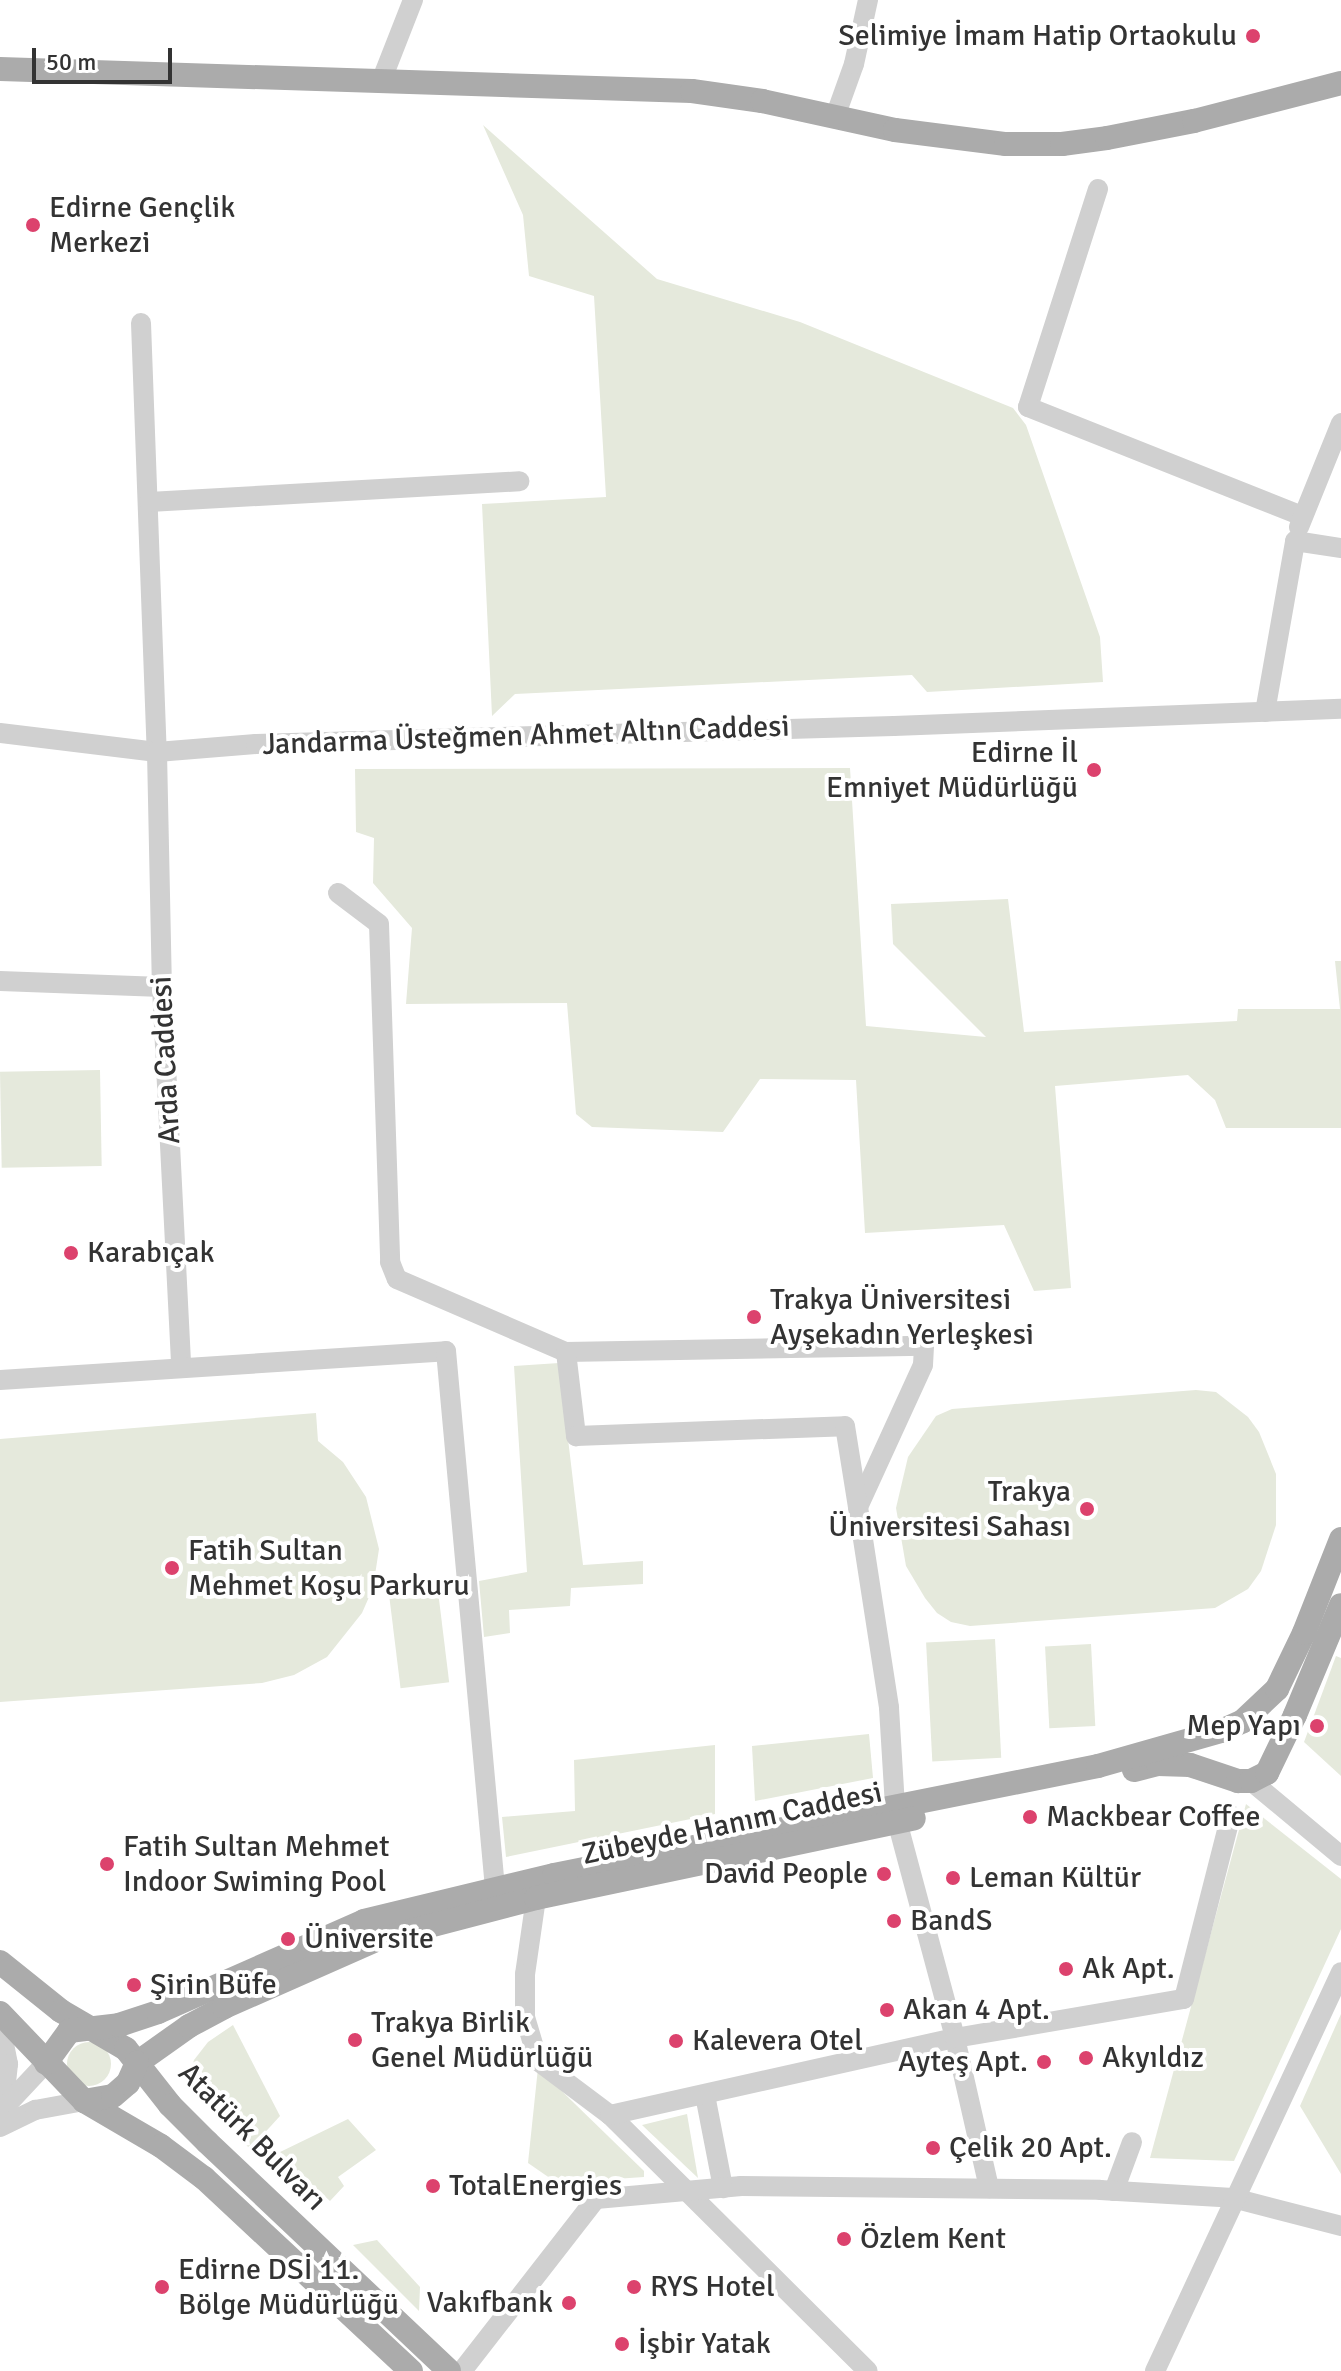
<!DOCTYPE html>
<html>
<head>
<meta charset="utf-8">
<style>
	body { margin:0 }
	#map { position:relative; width:1341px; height:2371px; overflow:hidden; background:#fff; font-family:Signika,sans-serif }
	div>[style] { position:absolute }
	.green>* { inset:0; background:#e5e9dc; transform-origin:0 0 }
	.round { border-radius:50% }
	.minor>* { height:20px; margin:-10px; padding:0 10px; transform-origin:10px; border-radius:10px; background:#d0d0d0 }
	.major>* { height:24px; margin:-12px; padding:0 12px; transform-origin:12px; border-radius:12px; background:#ababab }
	.dots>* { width:22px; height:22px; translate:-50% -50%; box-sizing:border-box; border:4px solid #fff; border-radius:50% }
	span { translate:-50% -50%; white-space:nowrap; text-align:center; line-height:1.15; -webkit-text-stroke:8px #fff; paint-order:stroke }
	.poi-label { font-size:30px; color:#333 }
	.right { translate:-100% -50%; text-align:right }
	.left { translate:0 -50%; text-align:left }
	.street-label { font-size:30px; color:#333 }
	.scale { position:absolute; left:32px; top:48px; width:140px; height:36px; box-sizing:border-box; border:4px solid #333; border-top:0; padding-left:10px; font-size:24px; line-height:28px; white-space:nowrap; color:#333; -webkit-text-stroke:6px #fff; paint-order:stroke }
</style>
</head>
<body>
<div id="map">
	<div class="green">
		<div style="clip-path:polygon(483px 125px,657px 279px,800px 322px,1013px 408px,1026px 425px,1100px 637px,1103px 682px,927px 692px,912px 675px,515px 694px,492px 716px,482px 504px,606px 497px,594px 296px,529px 276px,523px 215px)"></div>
		<div style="clip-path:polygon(850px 768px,866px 1026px,986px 1037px,893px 944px,891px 904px,1008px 899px,1024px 1032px,1237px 1021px,1238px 1009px,1340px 1009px,1335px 961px,1341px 961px,1341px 1128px,1226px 1128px,1215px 1100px,1188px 1075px,1055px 1086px,1071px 1288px,1034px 1291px,1004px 1225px,865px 1233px,856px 1080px,760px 1079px,723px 1132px,592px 1127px,576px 1114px,567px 1003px,406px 1004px,412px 928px,373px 883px,374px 838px,356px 832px,355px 769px)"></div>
		<div style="left:100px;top:1070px;width:96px;height:100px;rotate:89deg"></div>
		<div style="clip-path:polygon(559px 1363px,583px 1565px,643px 1561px,643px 1584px,571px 1588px,570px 1606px,509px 1610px,510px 1633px,484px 1637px,479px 1581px,527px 1572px,514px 1366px)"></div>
		<div style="clip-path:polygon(1196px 1390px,1216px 1392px,1248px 1417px,1259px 1432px,1276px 1474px,1276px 1525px,1261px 1571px,1248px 1589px,1215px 1608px,970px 1626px,951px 1622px,937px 1613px,925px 1598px,906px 1566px,896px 1508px,908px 1457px,936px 1416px,952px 1409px)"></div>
		<div style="clip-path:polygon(316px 1413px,318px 1441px,343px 1462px,366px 1497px,379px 1549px,373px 1588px,362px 1613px,327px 1657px,294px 1675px,262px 1683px,0 1702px,0 1439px)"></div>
		<div style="left:437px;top:1583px;width:100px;height:49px;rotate:83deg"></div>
		<div style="left:995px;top:1639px;width:119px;height:69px;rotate:87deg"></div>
		<div style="left:1091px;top:1644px;width:82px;height:46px;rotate:87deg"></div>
		<div style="clip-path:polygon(1336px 1656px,1341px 1658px,1341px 1776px,1304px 1742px)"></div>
		<div style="clip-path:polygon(869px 1734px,873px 1778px,755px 1801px,752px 1746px)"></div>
		<div style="clip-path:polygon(715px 1745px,715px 1814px,506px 1857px,502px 1817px,575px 1811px,574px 1760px)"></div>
		<div style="clip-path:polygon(1246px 1804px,1341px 1879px,1341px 1929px,1234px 2161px,1150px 2158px)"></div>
		<div style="clip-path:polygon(1341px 2014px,1341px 2174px,1300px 2106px)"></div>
		<div style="clip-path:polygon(233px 2025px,280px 2116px,250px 2149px,194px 2089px,188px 2079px,194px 2060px,208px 2042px)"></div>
		<div class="round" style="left:67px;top:2042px;width:44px;height:44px"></div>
		<div style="clip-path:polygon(538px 2068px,644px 2171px,644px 2177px,557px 2183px,528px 2163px)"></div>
		<div style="clip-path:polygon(687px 2114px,698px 2178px,642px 2125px)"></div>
		<div style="clip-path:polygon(348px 2119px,376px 2150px,338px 2177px,344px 2186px,330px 2201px,278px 2153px)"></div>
		<div style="clip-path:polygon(377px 2240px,420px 2287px,419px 2311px,353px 2245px)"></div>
	</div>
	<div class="minor">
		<div style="left:382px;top:79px;width:85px;rotate:-68.6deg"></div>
		<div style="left:835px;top:117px;width:56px;rotate:-70.3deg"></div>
		<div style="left:854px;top:64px;width:66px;rotate:-77.7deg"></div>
		<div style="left:1098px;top:189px;width:229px;rotate:107.8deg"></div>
		<div style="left:1028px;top:407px;width:295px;rotate:21.7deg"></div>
		<div style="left:141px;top:323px;width:429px;rotate:87.9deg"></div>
		<div style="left:157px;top:752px;width:235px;rotate:88.8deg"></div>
		<div style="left:162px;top:987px;width:380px;rotate:87.1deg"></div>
		<div style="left:149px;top:502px;width:371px;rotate:-3.2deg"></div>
		<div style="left:1299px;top:527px;width:112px;rotate:-68deg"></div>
		<div style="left:1265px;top:712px;width:174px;rotate:-80deg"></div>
		<div style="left:1295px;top:541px;width:47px;rotate:8.7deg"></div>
		<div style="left:0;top:733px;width:158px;rotate:6.9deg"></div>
		<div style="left:157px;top:752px;width:99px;rotate:-4.6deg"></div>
		<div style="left:256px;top:744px;width:638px;rotate:-1.62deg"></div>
		<div style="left:894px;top:726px;width:447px;rotate:-2.2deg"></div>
		<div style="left:338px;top:893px;width:51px;rotate:37.1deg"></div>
		<div style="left:379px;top:924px;width:338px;rotate:88.1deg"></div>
		<div style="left:390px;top:1262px;width:18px;rotate:68deg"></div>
		<div style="left:397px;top:1279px;width:184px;rotate:23.4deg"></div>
		<div style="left:566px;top:1352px;width:358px;rotate:-1deg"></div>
		<div style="left:924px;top:1346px;width:19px;rotate:93deg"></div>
		<div style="left:923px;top:1365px;width:156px;rotate:114.6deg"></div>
		<div style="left:858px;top:1507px;width:203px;rotate:81.2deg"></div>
		<div style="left:889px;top:1708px;width:97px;rotate:86.5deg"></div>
		<div style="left:0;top:981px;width:162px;rotate:2.1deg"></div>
		<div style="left:566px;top:1352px;width:85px;rotate:83.2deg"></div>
		<div style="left:576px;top:1436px;width:269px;rotate:-2.1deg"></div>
		<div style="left:845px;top:1426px;width:82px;rotate:80.9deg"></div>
		<div style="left:0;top:1380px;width:447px;rotate:-3.7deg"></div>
		<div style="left:446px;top:1351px;width:539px;rotate:84.79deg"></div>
		<div style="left:1251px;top:1781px;width:117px;rotate:39.8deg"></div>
		<div style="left:897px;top:1821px;width:225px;rotate:75deg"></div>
		<div style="left:955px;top:2038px;width:154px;rotate:77.2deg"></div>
		<div style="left:536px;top:1898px;width:77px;rotate:98.2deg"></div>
		<div style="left:525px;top:1974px;width:43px;rotate:90deg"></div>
		<div style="left:525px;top:2017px;width:46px;rotate:73.5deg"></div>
		<div style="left:538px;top:2061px;width:90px;rotate:36.9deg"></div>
		<div style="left:610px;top:2115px;width:363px;rotate:44.8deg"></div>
		<div style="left:0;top:2024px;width:41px;rotate:78.7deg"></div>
		<div style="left:8px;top:2064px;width:46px;rotate:96.2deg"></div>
		<div style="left:705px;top:2095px;width:95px;rotate:79deg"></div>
		<div style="left:2px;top:2110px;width:64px;rotate:-46.9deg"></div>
		<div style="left:610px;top:2115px;width:353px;rotate:-12.6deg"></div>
		<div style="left:955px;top:2038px;width:232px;rotate:-9.7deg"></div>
		<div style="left:1184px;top:1999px;width:190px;rotate:-75.7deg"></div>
		<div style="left:0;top:2127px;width:39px;rotate:-26deg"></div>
		<div style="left:35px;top:2110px;width:50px;rotate:-10.4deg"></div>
		<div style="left:1114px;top:2191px;width:52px;rotate:-69.8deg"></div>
		<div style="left:462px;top:2371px;width:218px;rotate:-52.1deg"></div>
		<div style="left:596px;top:2199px;width:146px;rotate:-5.1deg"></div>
		<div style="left:741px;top:2186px;width:359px;rotate:0.6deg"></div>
		<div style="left:1100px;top:2190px;width:133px;rotate:3.4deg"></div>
		<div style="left:1233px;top:2198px;width:112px;rotate:14.5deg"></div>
		<div style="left:1155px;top:2371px;width:440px;rotate:-65deg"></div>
	</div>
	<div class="major">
		<div style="left:0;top:69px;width:692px;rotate:1.82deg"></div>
		<div style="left:692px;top:91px;width:71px;rotate:8.1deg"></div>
		<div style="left:762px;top:101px;width:136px;rotate:12.3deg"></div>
		<div style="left:895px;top:130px;width:112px;rotate:7.2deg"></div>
		<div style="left:1006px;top:144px;width:56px"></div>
		<div style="left:1062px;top:144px;width:45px;rotate:-7.6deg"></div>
		<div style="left:1107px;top:138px;width:89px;rotate:-11.1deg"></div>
		<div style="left:1194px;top:121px;width:152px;rotate:-14.5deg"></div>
		<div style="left:1134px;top:1770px;width:25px;rotate:-14deg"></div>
		<div style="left:1158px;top:1764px;width:32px;rotate:2deg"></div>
		<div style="left:1190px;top:1765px;width:51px;rotate:18.4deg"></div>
		<div style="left:1238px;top:1781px;width:13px"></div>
		<div style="left:1251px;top:1781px;width:18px;rotate:-27deg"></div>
		<div style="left:1267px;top:1773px;width:64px;rotate:-64.2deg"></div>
		<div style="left:1295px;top:1715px;width:119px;rotate:-67.3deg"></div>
		<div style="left:0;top:1962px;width:78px;rotate:38.8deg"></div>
		<div style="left:61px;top:2011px;width:75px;rotate:30.3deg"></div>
		<div style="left:126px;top:2049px;width:71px;rotate:51.8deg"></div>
		<div style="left:170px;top:2105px;width:52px;rotate:45deg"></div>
		<div style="left:207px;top:2142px;width:333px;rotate:43.4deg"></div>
		<div style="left:0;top:2013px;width:122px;rotate:46.3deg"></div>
		<div style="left:84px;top:2101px;width:89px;rotate:30.3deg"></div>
		<div style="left:161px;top:2146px;width:54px;rotate:36.7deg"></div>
		<div style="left:204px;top:2178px;width:283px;rotate:43deg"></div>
		<div style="left:46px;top:2063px;width:39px;rotate:-54deg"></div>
		<div style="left:69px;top:2031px;width:50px;rotate:-6.8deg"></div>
		<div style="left:119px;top:2025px;width:41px;rotate:-18.4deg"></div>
		<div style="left:158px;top:2012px;width:225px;rotate:-23.8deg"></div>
		<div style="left:364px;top:1921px;width:195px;rotate:-13.6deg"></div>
		<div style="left:554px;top:1875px;width:555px;rotate:-11.33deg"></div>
		<div style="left:1098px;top:1766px;width:128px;rotate:-15.9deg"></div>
		<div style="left:1221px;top:1731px;width:24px;rotate:-24deg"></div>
		<div style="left:1243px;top:1721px;width:47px;rotate:-43.3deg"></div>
		<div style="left:1277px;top:1689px;width:62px;rotate:-64.3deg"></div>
		<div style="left:1304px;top:1633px;width:101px;rotate:-68.5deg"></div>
		<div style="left:137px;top:2063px;width:64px;rotate:-35.4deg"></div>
		<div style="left:189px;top:2026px;width:40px;rotate:-28deg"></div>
		<div style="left:224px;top:2007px;width:166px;rotate:-23.8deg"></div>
		<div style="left:376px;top:1940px;width:165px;rotate:-14.7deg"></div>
		<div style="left:536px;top:1898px;width:386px;rotate:-11.9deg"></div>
		<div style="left:84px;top:2101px;width:29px;rotate:-10deg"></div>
		<div style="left:113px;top:2096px;width:20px;rotate:-41deg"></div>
		<div style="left:128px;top:2083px;width:22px;rotate:-66deg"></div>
	</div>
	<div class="dots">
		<div style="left:1253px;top:36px;background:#dc426d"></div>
		<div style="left:33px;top:225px;background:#dc426d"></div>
		<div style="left:1094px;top:770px;background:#dc426d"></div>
		<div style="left:71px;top:1253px;background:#dc426d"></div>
		<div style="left:754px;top:1317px;background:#dc426d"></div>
		<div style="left:1087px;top:1509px;background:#dc426d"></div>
		<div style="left:172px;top:1568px;background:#dc426d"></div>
		<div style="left:1317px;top:1726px;background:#dc426d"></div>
		<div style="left:1030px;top:1817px;background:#dc426d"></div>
		<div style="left:107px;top:1864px;background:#dc426d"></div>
		<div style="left:884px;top:1874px;background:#dc426d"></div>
		<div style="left:953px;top:1878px;background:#dc426d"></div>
		<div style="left:894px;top:1921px;background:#dc426d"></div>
		<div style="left:288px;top:1939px;background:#dc426d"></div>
		<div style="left:1066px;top:1969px;background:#dc426d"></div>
		<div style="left:134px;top:1985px;background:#dc426d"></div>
		<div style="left:887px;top:2010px;background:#dc426d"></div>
		<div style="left:355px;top:2040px;background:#dc426d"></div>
		<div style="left:676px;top:2041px;background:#dc426d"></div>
		<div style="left:1086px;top:2058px;background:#dc426d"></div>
		<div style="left:1044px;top:2062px;background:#dc426d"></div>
		<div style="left:933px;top:2148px;background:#dc426d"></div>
		<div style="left:433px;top:2186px;background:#dc426d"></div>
		<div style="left:844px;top:2239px;background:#dc426d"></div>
		<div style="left:162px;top:2287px;background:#dc426d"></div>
		<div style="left:634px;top:2287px;background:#dc426d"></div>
		<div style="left:569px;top:2303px;background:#dc426d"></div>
		<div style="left:622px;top:2344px;background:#dc426d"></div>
	</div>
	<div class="poi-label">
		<span class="right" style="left:1237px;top:36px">Selimiye İmam Hatip Ortaokulu</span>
		<span class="left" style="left:49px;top:225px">Edirne Gençlik<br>Merkezi</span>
		<span class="right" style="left:1078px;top:770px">Edirne İl<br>Emniyet Müdürlüğü</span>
		<span class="left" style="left:87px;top:1253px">Karabıçak</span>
		<span class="left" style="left:770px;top:1317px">Trakya Üniversitesi<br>Ayşekadın Yerleşkesi</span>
		<span class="right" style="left:1071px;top:1509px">Trakya<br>Üniversitesi Sahası</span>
		<span class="left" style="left:188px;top:1568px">Fatih Sultan<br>Mehmet Koşu Parkuru</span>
		<span class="right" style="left:1301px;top:1726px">Mep Yapı</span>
		<span class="left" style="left:1046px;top:1817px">Mackbear Coffee</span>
		<span class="left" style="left:123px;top:1864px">Fatih Sultan Mehmet<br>Indoor Swiming Pool</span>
		<span class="right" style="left:868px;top:1874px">David People</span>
		<span class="left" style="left:969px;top:1878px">Leman Kültür</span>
		<span class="left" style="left:910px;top:1921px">BandS</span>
		<span class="left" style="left:304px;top:1939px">Üniversite</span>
		<span class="left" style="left:1082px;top:1969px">Ak Apt.</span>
		<span class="left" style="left:150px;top:1985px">Şirin Büfe</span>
		<span class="left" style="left:903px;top:2010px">Akan 4 Apt.</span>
		<span class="left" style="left:371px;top:2040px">Trakya Birlik<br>Genel Müdürlüğü</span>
		<span class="left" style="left:692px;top:2041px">Kalevera Otel</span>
		<span class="left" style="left:1102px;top:2058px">Akyıldız</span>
		<span class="right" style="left:1028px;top:2062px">Ayteş Apt.</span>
		<span class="left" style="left:949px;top:2148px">Çelik 20 Apt.</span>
		<span class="left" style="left:449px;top:2186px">TotalEnergies</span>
		<span class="left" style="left:860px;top:2239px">Özlem Kent</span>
		<span class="left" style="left:178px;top:2287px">Edirne DSİ 11.<br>Bölge Müdürlüğü</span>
		<span class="left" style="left:650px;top:2287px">RYS Hotel</span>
		<span class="right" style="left:553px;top:2303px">Vakıfbank</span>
		<span class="left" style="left:638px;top:2344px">İşbir Yatak</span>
	</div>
	<div class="street-label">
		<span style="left:526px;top:736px;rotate:-2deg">Jandarma Üsteğmen Ahmet Altın Caddesi</span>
		<span style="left:166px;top:1060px;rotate:-93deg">Arda Caddesi</span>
		<span style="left:732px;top:1824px;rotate:-12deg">Zübeyde Hanım Caddesi</span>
		<span style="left:252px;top:2137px;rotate:45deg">Atatürk Bulvarı</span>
	</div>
	<div class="scale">50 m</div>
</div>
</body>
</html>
